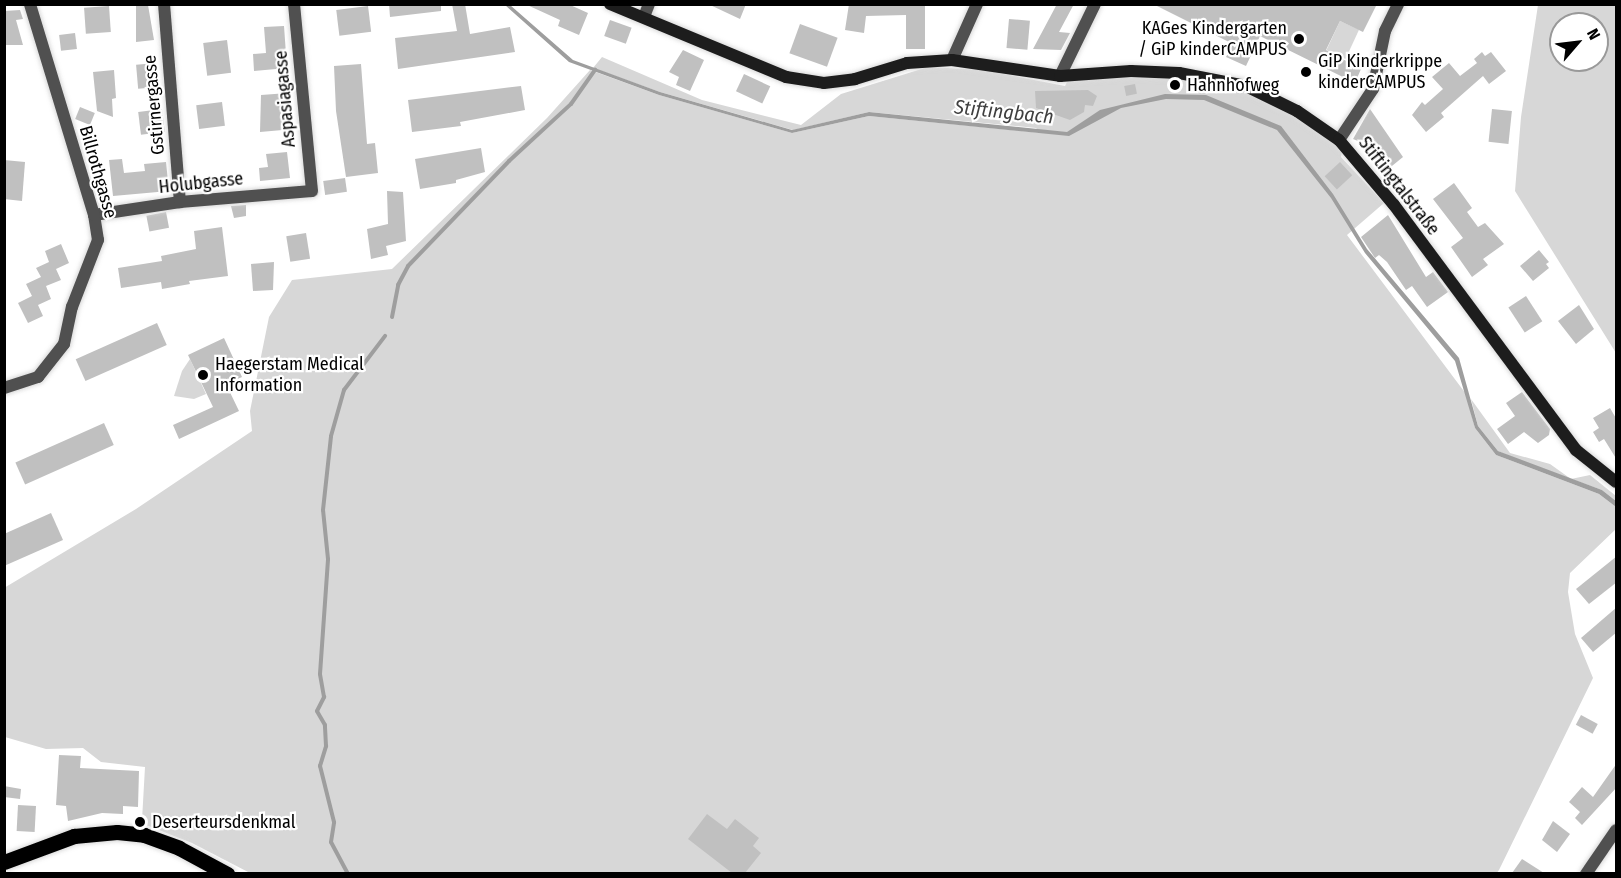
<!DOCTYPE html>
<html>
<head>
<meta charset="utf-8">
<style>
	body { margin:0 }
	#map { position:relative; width:1621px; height:878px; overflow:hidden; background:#fff; font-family:"Fira Sans Condensed",sans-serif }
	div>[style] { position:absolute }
	.green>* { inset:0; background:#d7d7d7; transform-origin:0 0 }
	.water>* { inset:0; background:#9e9e9e }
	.stream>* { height:4px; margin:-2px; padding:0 2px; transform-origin:2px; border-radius:2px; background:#9e9e9e }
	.building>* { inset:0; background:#c0c0c0; transform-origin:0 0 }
	.roads { filter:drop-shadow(0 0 2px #dbdbdb) drop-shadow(0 0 2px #dbdbdb) }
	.street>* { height:12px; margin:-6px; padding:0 6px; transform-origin:6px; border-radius:6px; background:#505050 }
	.secondary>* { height:12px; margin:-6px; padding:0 6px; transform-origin:6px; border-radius:6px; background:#1d1d1d }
	.primary>* { height:15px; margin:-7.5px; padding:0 7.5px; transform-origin:7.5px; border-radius:7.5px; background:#000 }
	.dots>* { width:16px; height:16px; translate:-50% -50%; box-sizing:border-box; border:3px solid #fff; border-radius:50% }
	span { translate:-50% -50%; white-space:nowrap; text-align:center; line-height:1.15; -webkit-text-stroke:4.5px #fff; paint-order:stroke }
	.poi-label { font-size:18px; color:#000 }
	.right { translate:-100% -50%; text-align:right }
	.left { translate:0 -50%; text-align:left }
	.street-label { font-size:18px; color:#000 }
	.water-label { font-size:20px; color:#3f3f3f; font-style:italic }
	.frame { position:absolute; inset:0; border:6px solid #000; pointer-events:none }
	.north { position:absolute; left:1549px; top:12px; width:60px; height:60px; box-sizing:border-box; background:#fff; border:2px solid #999; border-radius:50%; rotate:62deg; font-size:16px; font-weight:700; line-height:24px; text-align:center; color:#000 }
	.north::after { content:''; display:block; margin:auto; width:21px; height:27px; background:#000; clip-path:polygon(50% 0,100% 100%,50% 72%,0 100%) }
</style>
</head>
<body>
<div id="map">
	<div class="green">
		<div style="clip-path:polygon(evenodd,1538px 5px,1616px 5px,1616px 353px,1515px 191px,1521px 117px,1538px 5px,1561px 24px,1597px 24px,1597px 60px,1561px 60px,1561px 24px)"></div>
		<div style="left:1340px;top:21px;width:21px;height:32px;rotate:25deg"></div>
		<div style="clip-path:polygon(602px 57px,702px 100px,801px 125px,841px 94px,928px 67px,983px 70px,1065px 86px,1071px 74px,1131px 71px,1246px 86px,1343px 146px,1341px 157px,1384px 203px,1347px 235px,1466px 394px,1475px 428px,1496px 455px,1599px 494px,1616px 507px,1616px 529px,1570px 573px,1568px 592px,1575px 634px,1593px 678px,1499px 870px,1496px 874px,250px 873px,192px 843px,146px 825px,142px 820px,145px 767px,101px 762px,83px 748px,46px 749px,5px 737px,4px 588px,136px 509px,252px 431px,250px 411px,269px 317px,292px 280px,392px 269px,547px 118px,590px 70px,659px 95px,792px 133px,869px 116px,1041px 133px,1036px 128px,869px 112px,793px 130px,660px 92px,593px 68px)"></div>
		<div style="clip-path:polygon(190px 359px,206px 394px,194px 399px,174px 396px,182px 371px)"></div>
		<div style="clip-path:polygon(1471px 399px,1510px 453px,1550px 464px,1571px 479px,1590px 475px,1616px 496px,1616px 501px,1602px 490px,1519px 460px,1498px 451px,1478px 426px)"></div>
	</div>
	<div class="water">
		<div style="clip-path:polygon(505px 5px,510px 5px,573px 60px,660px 92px,792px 130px,869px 112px,1067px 132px,1100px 110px,1165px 94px,1206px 95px,1281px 126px,1333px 194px,1367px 249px,1459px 358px,1478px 426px,1498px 451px,1602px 490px,1616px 501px,1616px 507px,1599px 494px,1496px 455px,1475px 428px,1455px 361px,1365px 253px,1331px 198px,1277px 130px,1204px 100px,1166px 99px,1121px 108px,1069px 136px,869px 116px,792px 133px,659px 95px,569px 62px)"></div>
	</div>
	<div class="stream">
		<div style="left:392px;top:317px;width:33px;rotate:-79deg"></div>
		<div style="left:398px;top:285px;width:21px;rotate:-62deg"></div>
		<div style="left:408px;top:266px;width:146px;rotate:-46.1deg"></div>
		<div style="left:509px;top:161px;width:84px;rotate:-42.6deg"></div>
		<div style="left:571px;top:104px;width:42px;rotate:-54.8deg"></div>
		<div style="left:348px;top:874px;width:36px;rotate:-118deg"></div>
		<div style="left:331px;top:842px;width:20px;rotate:-81deg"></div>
		<div style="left:334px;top:822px;width:58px;rotate:-104deg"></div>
		<div style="left:320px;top:766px;width:21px;rotate:-73deg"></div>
		<div style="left:326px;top:746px;width:21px;rotate:-93deg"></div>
		<div style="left:325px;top:725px;width:16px;rotate:-120deg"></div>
		<div style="left:317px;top:711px;width:16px;rotate:-63deg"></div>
		<div style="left:324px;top:697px;width:23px;rotate:-100deg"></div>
		<div style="left:320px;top:674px;width:115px;rotate:-86deg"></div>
		<div style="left:328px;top:559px;width:49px;rotate:-95.8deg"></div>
		<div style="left:323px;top:510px;width:74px;rotate:-83.8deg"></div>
		<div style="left:331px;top:436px;width:48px;rotate:-74.2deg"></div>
		<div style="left:344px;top:390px;width:68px;rotate:-52.8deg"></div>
	</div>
	<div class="building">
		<div style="clip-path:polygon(389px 4px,441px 4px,441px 11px,390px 17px)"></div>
		<div style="clip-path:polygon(452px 4px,465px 4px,470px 34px,510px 27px,515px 52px,398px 69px,395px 38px,457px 31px)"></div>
		<div style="clip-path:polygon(525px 4px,568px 4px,588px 13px,579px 35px,558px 26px,560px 20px)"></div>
		<div style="clip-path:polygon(708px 4px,746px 4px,740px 19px)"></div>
		<div style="clip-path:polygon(849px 4px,925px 4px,925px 49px,906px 49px,906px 15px,866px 16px,864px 33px,845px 30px)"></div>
		<div style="clip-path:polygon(1057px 4px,1074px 4px,1059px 32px,1070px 33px,1061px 50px,1033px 49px)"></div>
		<div style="clip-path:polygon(1153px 4px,1377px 4px,1363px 32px,1340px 21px,1326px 50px,1361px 69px,1355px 83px,1260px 36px,1246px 66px,1226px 57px,1233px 44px)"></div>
		<div style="clip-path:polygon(148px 5px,154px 40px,136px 42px,136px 6px)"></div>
		<div style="left:109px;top:6px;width:26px;height:25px;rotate:86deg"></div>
		<div style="left:368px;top:6px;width:26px;height:32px;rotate:83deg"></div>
		<div style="clip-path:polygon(20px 10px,23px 19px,16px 20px,23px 45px,4px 45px,4px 11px)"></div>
		<div style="left:1009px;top:19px;width:21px;height:29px;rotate:5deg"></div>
		<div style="left:610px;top:20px;width:23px;height:17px;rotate:20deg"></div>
		<div style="left:800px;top:24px;width:40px;height:31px;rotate:20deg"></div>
		<div style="clip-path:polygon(284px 26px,287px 68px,254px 71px,253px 54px,266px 53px,264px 27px)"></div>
		<div style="left:75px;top:33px;width:16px;height:16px;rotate:83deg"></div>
		<div style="left:227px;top:40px;width:33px;height:24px;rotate:83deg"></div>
		<div style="clip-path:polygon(683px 50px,704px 60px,690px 91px,676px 85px,679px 77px,669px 72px)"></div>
		<div style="clip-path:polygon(1482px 52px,1485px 56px,1491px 52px,1506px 71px,1489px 84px,1483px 76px,1441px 113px,1444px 117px,1426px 132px,1412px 115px,1422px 102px,1425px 105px,1443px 89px,1432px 77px,1449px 63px,1460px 76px,1477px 63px,1474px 59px)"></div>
		<div style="left:156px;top:63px;width:24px;height:20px;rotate:85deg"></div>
		<div style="clip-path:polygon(361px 64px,367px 144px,375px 143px,378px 173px,346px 177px,336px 111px,334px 66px)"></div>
		<div style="clip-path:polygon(114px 70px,116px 98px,112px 99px,113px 117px,97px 111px,93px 72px)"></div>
		<div style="left:744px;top:74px;width:29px;height:19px;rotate:25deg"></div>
		<div style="left:1135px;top:84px;width:10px;height:11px;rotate:79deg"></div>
		<div style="clip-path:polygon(521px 86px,525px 110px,460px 122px,461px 126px,412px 132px,408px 100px)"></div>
		<div style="clip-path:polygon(1088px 90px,1097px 96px,1093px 106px,1085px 105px,1084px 112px,1070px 120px,1036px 108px,1035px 91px)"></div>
		<div style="clip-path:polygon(288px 93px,294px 129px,260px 132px,261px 95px)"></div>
		<div style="left:222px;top:102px;width:24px;height:26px;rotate:83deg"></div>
		<div style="left:80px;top:107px;width:16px;height:13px;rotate:22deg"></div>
		<div style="left:162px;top:109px;width:23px;height:24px;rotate:83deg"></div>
		<div style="clip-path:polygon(1370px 109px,1403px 157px,1387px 170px,1368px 145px,1353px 139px)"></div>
		<div style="left:1492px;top:109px;width:20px;height:33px;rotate:6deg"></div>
		<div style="clip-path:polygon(481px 148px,485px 172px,456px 180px,456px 183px,420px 189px,415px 159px)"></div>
		<div style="clip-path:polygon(287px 152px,290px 178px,260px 181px,259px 168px,268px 167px,266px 154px)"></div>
		<div style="clip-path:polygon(122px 159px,124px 173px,145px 171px,144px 164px,166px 162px,169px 191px,113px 196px,109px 160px)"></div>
		<div style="clip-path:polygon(4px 160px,25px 162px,22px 201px,4px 199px)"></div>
		<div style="left:1340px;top:162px;width:18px;height:21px;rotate:47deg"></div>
		<div style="left:345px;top:178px;width:14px;height:22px;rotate:82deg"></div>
		<div style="clip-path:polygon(1454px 183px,1472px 208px,1467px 212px,1478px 227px,1485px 223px,1504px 244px,1483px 259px,1488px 265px,1472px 277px,1451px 247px,1463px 238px,1433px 199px)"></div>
		<div style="clip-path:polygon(387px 191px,403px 192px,406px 241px,386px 246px,388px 255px,371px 259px,367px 229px,388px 224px)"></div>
		<div style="clip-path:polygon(246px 205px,246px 216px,234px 218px,231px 206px)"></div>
		<div style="left:166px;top:212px;width:16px;height:20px;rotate:79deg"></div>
		<div style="clip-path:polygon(1388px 215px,1426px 277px,1433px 272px,1448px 292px,1427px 307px,1412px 286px,1406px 290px,1387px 262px,1379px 255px,1375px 258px,1361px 237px)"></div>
		<div style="clip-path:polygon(222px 227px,228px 276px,189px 281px,190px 284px,162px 289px,161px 282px,121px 288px,118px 268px,162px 261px,161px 256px,196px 249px,194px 231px)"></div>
		<div style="left:306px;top:233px;width:26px;height:20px;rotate:81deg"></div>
		<div style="clip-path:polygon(61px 244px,69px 263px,56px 269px,61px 280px,46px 286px,51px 299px,38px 305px,43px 316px,28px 323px,18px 303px,32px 296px,26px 284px,41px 277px,36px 268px,49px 262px,45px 251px)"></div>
		<div style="clip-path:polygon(1539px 250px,1549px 262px,1546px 264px,1549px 268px,1533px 281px,1520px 266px)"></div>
		<div style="clip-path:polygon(274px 262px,273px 290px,253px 291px,251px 264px)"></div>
		<div style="left:1526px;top:296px;width:30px;height:21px;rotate:57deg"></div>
		<div style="clip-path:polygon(1579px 305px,1594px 329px,1576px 344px,1558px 321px)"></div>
		<div style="left:157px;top:323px;width:24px;height:89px;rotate:66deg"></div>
		<div style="clip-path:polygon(224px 338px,242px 377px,226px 384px,239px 411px,179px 439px,173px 425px,213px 407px,188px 355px)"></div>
		<div style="clip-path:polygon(1522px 392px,1550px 429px,1549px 435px,1538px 443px,1524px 432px,1508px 444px,1497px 429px,1515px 416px,1506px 403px)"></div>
		<div style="clip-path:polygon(1610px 408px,1617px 420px,1617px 460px,1604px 439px,1599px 442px,1593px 432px,1599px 428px,1593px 418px)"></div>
		<div style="left:104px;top:423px;width:24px;height:97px;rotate:66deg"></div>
		<div style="clip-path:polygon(51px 513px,63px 540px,4px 566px,4px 534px)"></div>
		<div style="clip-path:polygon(1617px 556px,1617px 582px,1589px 604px,1576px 589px)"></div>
		<div style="clip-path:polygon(1617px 607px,1617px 632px,1593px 652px,1581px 638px)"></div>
		<div style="left:1581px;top:715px;width:19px;height:11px;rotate:28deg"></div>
		<div style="clip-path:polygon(59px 755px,81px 756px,80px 768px,139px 771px,138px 807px,123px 806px,123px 814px,102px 813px,68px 821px,66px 806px,56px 805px)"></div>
		<div style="clip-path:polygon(1617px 763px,1617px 787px,1582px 825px,1575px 818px,1580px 812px,1569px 802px,1582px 787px,1593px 797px)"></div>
		<div style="clip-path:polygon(4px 786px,21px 789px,20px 799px,4px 797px)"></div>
		<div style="left:18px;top:805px;width:18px;height:26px;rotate:3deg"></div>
		<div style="clip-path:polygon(707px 814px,727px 829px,735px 819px,759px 838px,753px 846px,761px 853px,745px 873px,732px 873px,688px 839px)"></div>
		<div style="clip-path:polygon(1553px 821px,1570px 834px,1557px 852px,1542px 840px)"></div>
		<div style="clip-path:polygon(1522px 859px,1544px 873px,1512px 873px)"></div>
	</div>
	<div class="roads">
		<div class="street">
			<div style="left:164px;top:4px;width:199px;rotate:85.4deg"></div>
			<div style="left:644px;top:17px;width:14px;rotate:-69deg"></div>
			<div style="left:952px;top:60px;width:61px;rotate:-65.9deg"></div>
			<div style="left:1060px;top:76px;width:80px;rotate:-64.1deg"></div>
			<div style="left:1339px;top:140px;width:61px;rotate:-56.3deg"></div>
			<div style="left:1373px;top:89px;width:59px;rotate:-78.3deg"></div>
			<div style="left:1385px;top:31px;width:30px;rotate:-64deg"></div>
			<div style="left:94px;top:215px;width:87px;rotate:-8.6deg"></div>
			<div style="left:180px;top:202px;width:132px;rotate:-4.8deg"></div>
			<div style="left:312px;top:191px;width:188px;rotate:-95.5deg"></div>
			<div style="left:4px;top:388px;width:36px;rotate:-18deg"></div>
			<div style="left:38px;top:377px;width:42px;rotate:-51.8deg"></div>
			<div style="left:64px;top:344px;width:38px;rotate:-78deg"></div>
			<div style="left:72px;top:307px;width:72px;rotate:-68.8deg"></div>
			<div style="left:98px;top:240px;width:25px;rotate:-99deg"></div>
			<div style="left:94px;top:215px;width:220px;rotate:-106.9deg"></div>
			<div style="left:1586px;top:874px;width:53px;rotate:-55.7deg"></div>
		</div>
		<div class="secondary">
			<div style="left:610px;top:4px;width:191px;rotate:22.5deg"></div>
			<div style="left:786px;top:77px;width:38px;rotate:9deg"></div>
			<div style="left:824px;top:83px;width:31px;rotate:-7deg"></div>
			<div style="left:855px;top:79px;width:54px;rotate:-17.1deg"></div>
			<div style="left:907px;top:63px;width:45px;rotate:-3.8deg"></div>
			<div style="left:952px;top:60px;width:109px;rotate:8.4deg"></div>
			<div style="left:1060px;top:76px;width:71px;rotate:-4deg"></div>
			<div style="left:1131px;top:71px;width:48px;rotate:2.4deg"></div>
			<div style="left:1179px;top:73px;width:68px;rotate:11deg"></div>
			<div style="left:1246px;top:86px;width:57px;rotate:26.1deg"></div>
			<div style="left:1297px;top:111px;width:51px;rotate:34.6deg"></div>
			<div style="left:1339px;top:140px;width:85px;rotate:49.8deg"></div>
			<div style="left:1394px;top:205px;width:305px;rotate:53.4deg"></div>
			<div style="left:1576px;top:450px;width:51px;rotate:38.7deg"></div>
		</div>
		<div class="primary">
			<div style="left:4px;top:862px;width:75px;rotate:-20.4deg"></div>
			<div style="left:74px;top:836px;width:43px;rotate:-5.3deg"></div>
			<div style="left:117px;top:832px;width:27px;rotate:6deg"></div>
			<div style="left:144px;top:835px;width:37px;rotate:20deg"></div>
			<div style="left:179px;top:848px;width:55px;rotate:28.4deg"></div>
		</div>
	</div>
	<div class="dots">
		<div style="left:1299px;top:39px;background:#000"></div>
		<div style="left:1306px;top:72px;background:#000"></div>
		<div style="left:1175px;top:85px;background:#000"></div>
		<div style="left:203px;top:375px;background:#000"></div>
		<div style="left:140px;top:822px;background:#000"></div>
	</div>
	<div class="poi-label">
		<span class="right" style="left:1287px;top:39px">KAGes Kindergarten<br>/ GiP kinderCAMPUS</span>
		<span class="left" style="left:1318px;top:72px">GiP Kinderkrippe<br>kinderCAMPUS</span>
		<span class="left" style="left:1187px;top:85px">Hahnhofweg</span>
		<span class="left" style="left:215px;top:375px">Haegerstam Medical<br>Information</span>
		<span class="left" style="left:152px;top:822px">Deserteursdenkmal</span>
	</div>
	<div class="street-label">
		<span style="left:285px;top:99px;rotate:-95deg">Aspasiagasse</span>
		<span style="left:154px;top:105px;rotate:-95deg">Gstirnergasse</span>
		<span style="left:98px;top:172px;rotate:74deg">Billrothgasse</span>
		<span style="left:201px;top:183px;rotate:-6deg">Holubgasse</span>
		<span style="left:1399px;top:186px;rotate:52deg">Stiftingtalstraße</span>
	</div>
	<div class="water-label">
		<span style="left:1004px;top:112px;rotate:6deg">Stiftingbach</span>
	</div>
	<div class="frame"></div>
	<div class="north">N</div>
</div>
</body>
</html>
